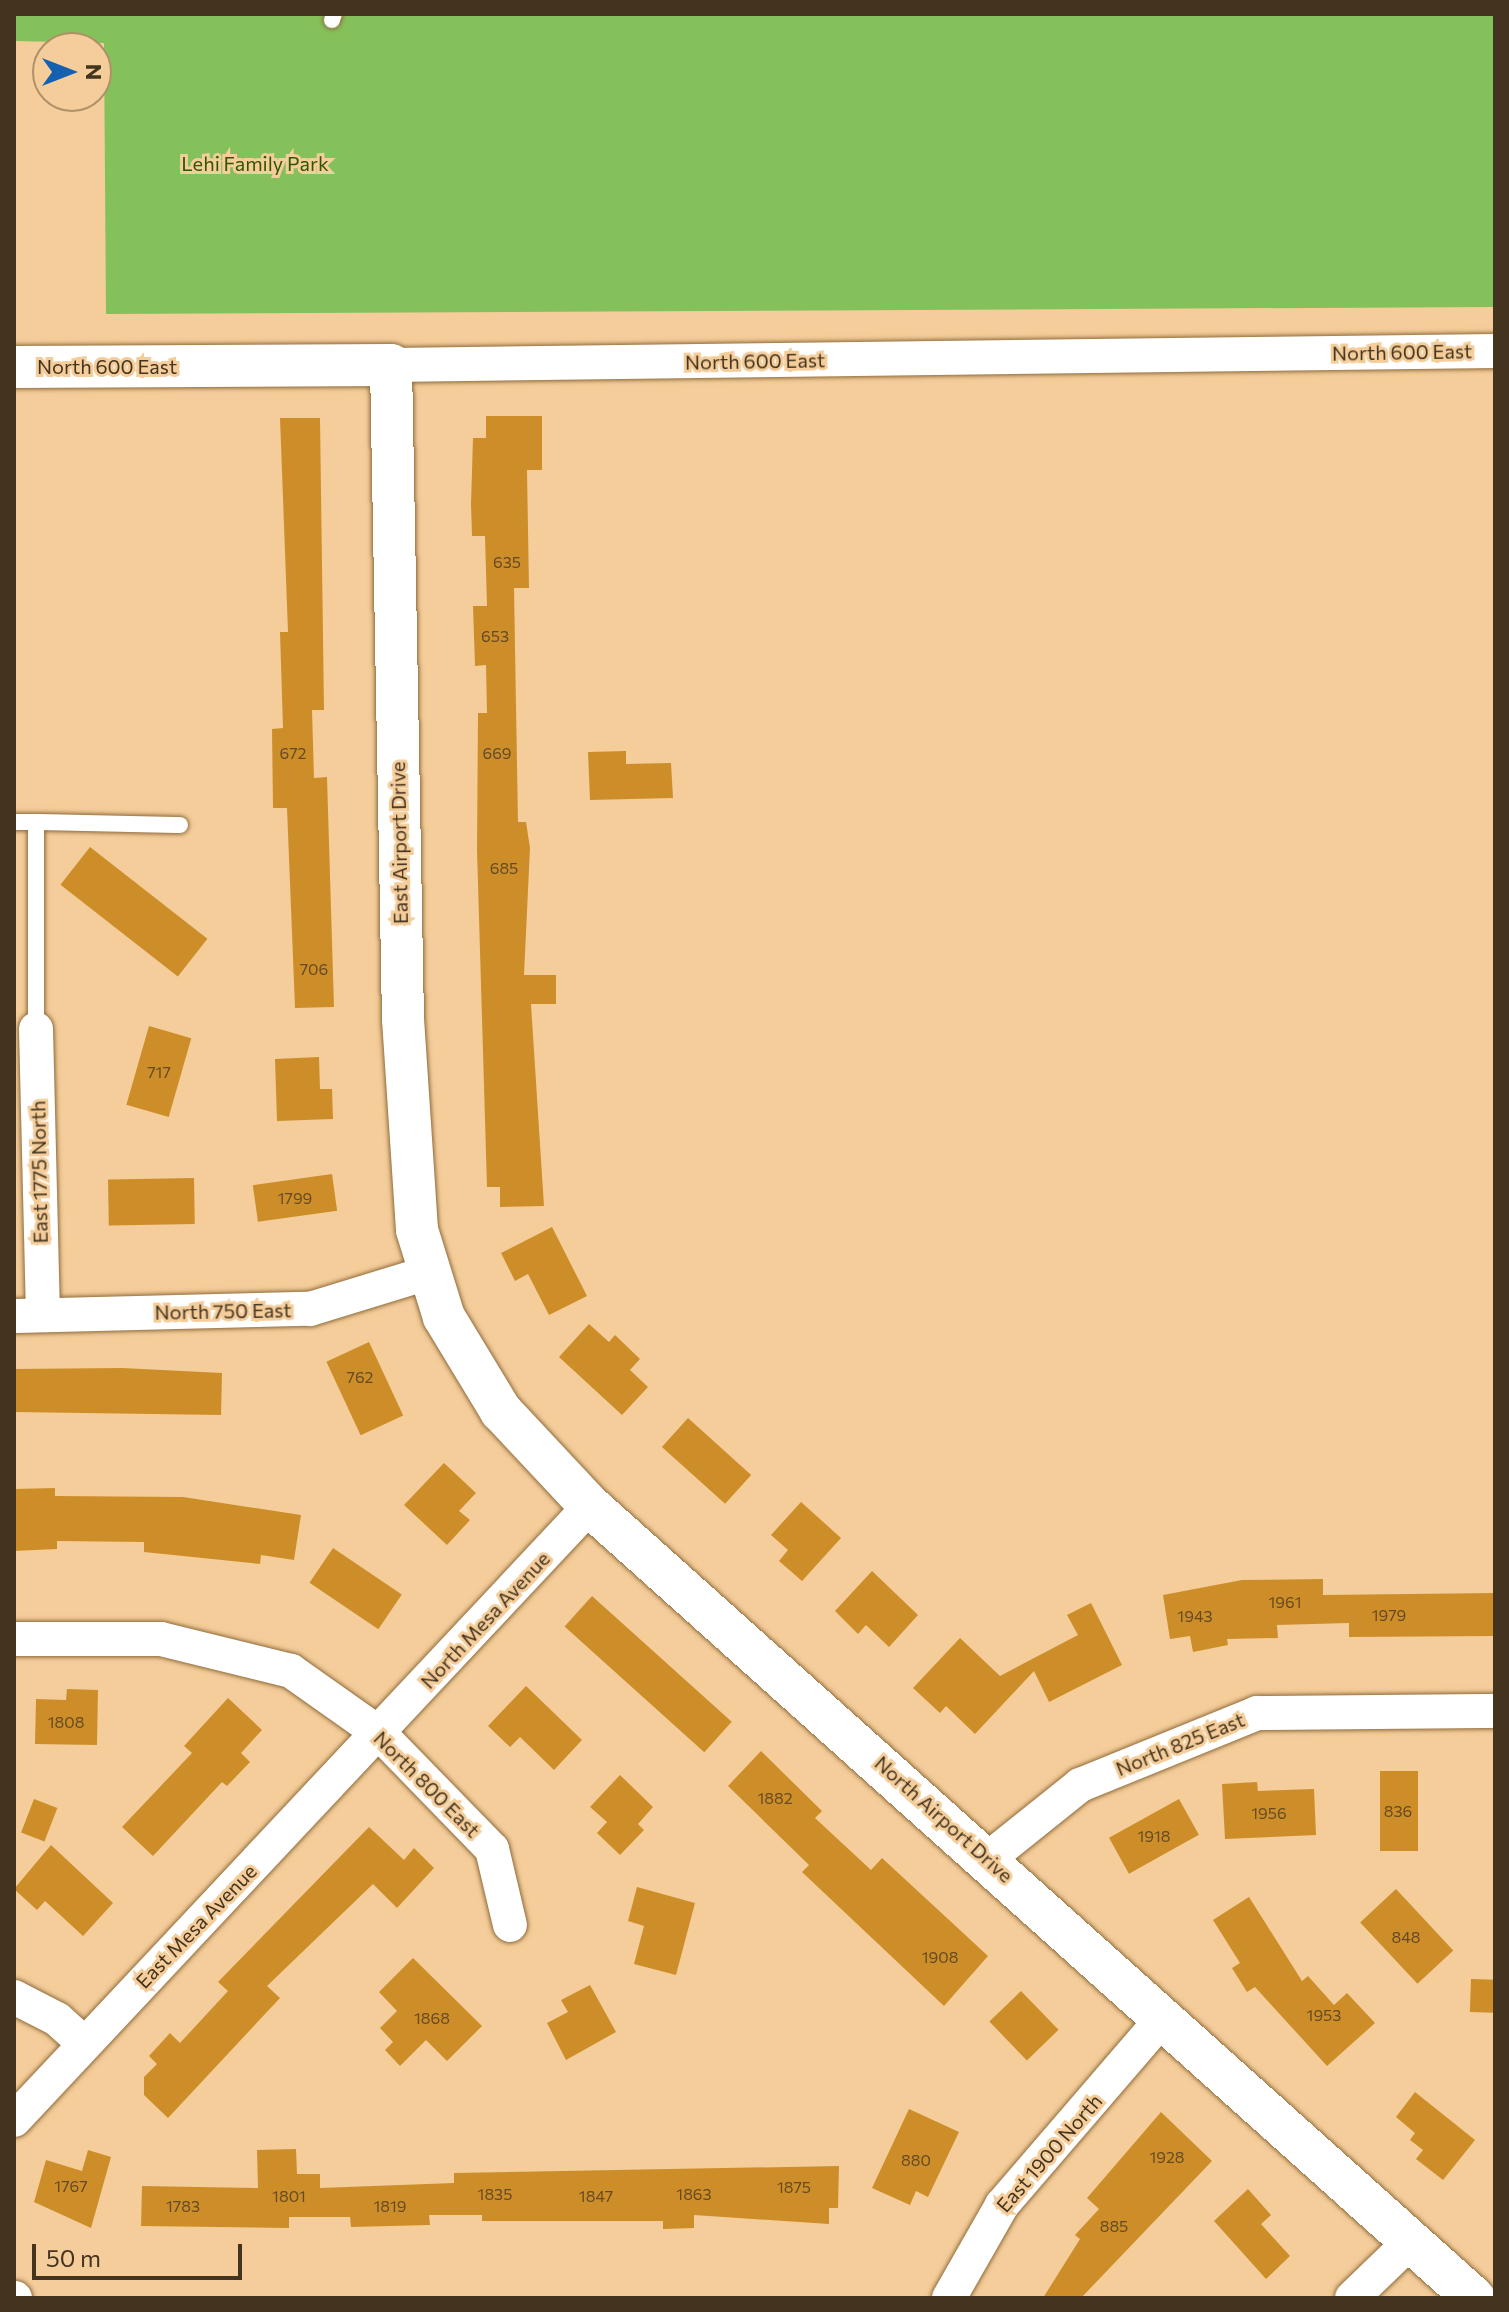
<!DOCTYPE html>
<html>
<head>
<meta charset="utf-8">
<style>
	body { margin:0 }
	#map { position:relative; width:1509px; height:2312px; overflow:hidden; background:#f4cd9a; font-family:Commissioner,sans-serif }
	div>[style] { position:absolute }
	.green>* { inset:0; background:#85c15a }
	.building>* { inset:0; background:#cd8e29; transform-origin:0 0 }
	.roads { filter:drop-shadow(0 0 2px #906c3b) drop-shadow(0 0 2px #906c3b) }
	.service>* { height:16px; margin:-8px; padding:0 8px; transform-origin:8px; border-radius:8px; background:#fff }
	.minor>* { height:34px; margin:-17px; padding:0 17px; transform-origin:17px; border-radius:17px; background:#fff }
	.tertiary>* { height:42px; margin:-21px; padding:0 21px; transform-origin:21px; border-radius:21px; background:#fff }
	span { translate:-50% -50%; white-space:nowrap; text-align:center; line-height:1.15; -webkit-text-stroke:6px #f4cd9a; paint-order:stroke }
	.number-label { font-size:16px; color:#664a22 }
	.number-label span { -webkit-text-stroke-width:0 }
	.park-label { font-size:20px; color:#2e5700 }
	.street-label { font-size:20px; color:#44341f }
	.frame { position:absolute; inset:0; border:16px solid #44341f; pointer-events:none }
	.north { position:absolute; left:32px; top:32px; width:80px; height:80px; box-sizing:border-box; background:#f4cd9a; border:2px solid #ae9069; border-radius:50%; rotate:90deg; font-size:22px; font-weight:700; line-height:32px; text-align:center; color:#44341f }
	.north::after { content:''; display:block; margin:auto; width:28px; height:36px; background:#1361b0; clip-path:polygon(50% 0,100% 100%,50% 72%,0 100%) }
	.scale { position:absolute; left:32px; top:2244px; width:210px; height:36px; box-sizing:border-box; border:4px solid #44341f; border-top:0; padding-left:10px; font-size:24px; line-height:28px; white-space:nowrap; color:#44341f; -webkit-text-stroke:6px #f4cd9a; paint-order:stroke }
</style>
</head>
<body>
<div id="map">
	<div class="green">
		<div style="clip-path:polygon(14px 14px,1495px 14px,1495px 307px,106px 314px,104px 43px,14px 41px)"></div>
	</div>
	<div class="building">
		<div style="clip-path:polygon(486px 416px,542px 416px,542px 470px,527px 470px,529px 588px,514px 588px,518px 822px,526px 822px,530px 848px,524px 975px,556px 975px,556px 1004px,531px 1004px,544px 1206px,500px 1207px,500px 1187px,487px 1187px,477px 850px,478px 713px,487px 713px,486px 665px,475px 666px,473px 606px,487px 606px,485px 536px,472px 536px,471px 504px,473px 438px,486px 438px)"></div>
		<div style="clip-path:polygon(280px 418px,320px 418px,324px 710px,312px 710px,314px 778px,327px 777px,334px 1007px,295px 1008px,287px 808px,273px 808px,272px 729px,283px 728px,280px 632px,288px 632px)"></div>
		<div style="clip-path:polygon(626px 751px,626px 764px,671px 763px,673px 798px,590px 800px,588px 752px)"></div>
		<div style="left:90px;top:847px;width:149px;height:48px;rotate:38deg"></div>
		<div style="left:149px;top:1026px;width:44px;height:82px;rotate:16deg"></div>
		<div style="clip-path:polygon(319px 1057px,320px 1089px,332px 1089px,333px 1119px,277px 1121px,275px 1059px)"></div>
		<div style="left:332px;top:1174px;width:37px;height:80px;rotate:82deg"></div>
		<div style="left:194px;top:1178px;width:46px;height:86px;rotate:89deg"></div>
		<div style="clip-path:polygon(552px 1227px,587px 1296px,549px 1315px,528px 1274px,515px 1281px,501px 1253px)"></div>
		<div style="clip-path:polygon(589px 1324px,609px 1342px,615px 1335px,640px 1359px,630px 1370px,648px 1387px,622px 1415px,559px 1357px)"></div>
		<div style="left:369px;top:1342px;width:81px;height:47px;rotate:65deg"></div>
		<div style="clip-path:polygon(122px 1368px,222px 1373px,221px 1415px,14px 1412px,14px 1369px)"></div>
		<div style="left:688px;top:1418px;width:85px;height:39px;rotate:42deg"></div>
		<div style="clip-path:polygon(444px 1463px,476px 1493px,459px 1511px,470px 1520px,447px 1545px,404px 1505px)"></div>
		<div style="clip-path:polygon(55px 1488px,55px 1496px,183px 1497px,301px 1515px,294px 1560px,261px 1555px,260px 1564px,144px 1552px,144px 1542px,57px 1541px,57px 1549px,14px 1551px,14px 1489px)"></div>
		<div style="clip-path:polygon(801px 1502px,841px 1538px,802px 1581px,779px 1561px,788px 1550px,771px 1535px)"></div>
		<div style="left:333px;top:1548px;width:83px;height:42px;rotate:34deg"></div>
		<div style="clip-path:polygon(872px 1571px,918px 1615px,889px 1647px,866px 1625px,858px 1634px,835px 1611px)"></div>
		<div style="clip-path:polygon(1323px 1579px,1323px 1595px,1495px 1593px,1495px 1636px,1349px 1637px,1349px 1623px,1277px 1625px,1278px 1638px,1227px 1639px,1228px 1645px,1193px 1652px,1190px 1636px,1170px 1639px,1163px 1595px,1242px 1580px)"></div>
		<div style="left:592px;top:1596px;width:188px;height:41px;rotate:42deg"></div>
		<div style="clip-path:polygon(1091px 1603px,1122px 1665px,1049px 1702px,1034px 1671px,975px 1734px,946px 1706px,940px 1713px,913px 1688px,960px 1638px,1000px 1676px,1078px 1635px,1067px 1615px)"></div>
		<div style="clip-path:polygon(526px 1686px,582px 1740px,554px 1770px,520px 1737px,510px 1747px,488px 1726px)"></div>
		<div style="clip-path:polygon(67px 1689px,98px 1690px,97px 1745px,35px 1744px,36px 1699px,66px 1700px)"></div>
		<div style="clip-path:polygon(228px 1698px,262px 1730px,241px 1753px,250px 1762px,227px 1786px,222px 1782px,153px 1856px,122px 1827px,192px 1753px,184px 1746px)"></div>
		<div style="clip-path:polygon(761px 1751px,822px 1811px,815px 1818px,871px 1870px,882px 1858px,988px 1956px,944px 2006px,802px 1872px,809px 1865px,728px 1786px)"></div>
		<div style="left:1380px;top:1771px;width:38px;height:80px"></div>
		<div style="clip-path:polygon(620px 1775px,653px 1807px,638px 1824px,644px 1830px,620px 1855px,597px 1833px,607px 1822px,590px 1807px)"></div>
		<div style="clip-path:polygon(1257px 1782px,1258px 1791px,1314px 1789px,1316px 1835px,1225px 1839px,1222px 1784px)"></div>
		<div style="left:34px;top:1799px;width:25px;height:36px;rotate:21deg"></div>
		<div style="left:1179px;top:1799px;width:41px;height:80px;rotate:61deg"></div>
		<div style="clip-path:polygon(369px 1827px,404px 1860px,414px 1848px,434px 1868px,397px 1908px,373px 1884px,267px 1986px,280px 1998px,168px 2118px,144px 2095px,144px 2077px,157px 2064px,149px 2056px,170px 2033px,180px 2043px,228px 1991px,218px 1982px)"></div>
		<div style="clip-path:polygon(51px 1845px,113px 1903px,83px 1936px,45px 1901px,37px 1910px,14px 1889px)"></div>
		<div style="clip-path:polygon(637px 1887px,695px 1903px,676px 1975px,634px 1964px,644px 1926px,628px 1921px)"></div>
		<div style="left:1396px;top:1889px;width:84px;height:49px;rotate:47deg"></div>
		<div style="clip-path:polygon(1249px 1897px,1302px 1981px,1308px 1976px,1334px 2005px,1347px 1993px,1375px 2023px,1327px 2066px,1255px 1987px,1247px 1992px,1232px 1968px,1240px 1963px,1213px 1920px)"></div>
		<div style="clip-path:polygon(413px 1958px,482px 2026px,447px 2061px,426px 2040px,400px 2066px,385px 2050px,393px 2042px,380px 2028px,397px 2011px,379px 1992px)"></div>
		<div style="left:1471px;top:1979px;width:24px;height:33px;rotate:2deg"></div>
		<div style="clip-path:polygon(590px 1985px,616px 2032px,566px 2060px,547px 2023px,568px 2012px,561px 2000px)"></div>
		<div style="left:1021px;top:1991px;width:54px;height:44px;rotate:46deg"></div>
		<div style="clip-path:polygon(1415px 2092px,1475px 2140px,1443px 2180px,1416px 2159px,1423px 2150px,1410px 2140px,1415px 2133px,1396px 2117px)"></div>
		<div style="clip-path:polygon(909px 2109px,959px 2132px,928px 2197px,916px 2191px,910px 2205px,872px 2188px)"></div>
		<div style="clip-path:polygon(1161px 2112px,1212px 2161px,1081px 2298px,1043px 2298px,1080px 2239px,1075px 2235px,1099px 2209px,1087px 2198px)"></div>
		<div style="clip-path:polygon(296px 2149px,297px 2174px,320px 2174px,320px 2188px,454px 2183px,454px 2173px,839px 2166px,838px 2208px,829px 2208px,829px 2224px,694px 2215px,694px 2228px,663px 2229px,663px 2221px,482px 2221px,482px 2215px,429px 2215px,430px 2225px,351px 2227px,350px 2217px,289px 2217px,289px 2228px,141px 2226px,142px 2186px,258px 2188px,257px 2150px)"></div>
		<div style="clip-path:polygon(88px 2150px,111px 2157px,91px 2228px,34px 2202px,46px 2160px,82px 2171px)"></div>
		<div style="clip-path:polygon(1248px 2189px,1271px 2215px,1261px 2224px,1290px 2256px,1266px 2279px,1214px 2221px)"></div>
	</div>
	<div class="roads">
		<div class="service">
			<div style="left:332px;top:20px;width:6px;rotate:-72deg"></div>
			<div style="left:14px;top:822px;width:22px"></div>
			<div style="left:36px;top:1029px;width:207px;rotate:-90deg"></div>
			<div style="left:36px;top:822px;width:144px;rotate:1.2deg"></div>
		</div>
		<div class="minor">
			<div style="left:391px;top:365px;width:1104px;rotate:-0.73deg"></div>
			<div style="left:36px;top:1029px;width:286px;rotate:88.6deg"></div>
			<div style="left:14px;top:1316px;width:296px;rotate:-1.4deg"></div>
			<div style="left:310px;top:1309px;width:122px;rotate:-17.1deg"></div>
			<div style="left:14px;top:1639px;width:147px"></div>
			<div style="left:161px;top:1639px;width:134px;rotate:13.8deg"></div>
			<div style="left:291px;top:1671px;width:108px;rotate:35.2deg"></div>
			<div style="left:379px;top:1733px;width:162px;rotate:45.8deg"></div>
			<div style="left:492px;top:1849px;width:78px;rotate:76.7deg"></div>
			<div style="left:989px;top:1858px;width:117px;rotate:-38.7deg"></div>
			<div style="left:1080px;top:1785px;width:191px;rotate:-22.1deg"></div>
			<div style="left:1257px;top:1713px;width:238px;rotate:-0.5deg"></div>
			<div style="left:14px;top:1997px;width:48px;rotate:27.1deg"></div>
			<div style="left:57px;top:2019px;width:36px;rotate:42deg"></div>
			<div style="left:14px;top:2120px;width:842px;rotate:-46.83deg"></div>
			<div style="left:14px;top:2298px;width:1px"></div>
			<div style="left:949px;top:2298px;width:107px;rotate:-60.3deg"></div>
			<div style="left:1002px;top:2205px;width:247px;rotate:-49.3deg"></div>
			<div style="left:1352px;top:2298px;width:82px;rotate:-44deg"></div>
		</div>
		<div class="tertiary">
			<div style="left:14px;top:367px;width:377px;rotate:-0.3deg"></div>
			<div style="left:391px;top:365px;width:654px;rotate:88.95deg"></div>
			<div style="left:403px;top:1019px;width:211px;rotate:86.2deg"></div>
			<div style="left:417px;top:1230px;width:91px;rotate:72.8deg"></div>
			<div style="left:444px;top:1317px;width:110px;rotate:58.8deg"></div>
			<div style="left:501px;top:1411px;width:130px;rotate:46.9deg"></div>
			<div style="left:590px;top:1506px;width:1187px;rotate:41.86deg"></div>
		</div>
	</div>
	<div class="number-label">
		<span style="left:507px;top:562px">635</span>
		<span style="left:495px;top:636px">653</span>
		<span style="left:293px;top:753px">672</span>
		<span style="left:497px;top:753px">669</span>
		<span style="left:504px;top:868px">685</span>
		<span style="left:314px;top:969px">706</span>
		<span style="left:159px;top:1072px">717</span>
		<span style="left:295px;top:1198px">1799</span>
		<span style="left:360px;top:1377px">762</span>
		<span style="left:1285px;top:1602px">1961</span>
		<span style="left:1389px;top:1615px">1979</span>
		<span style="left:1195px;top:1616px">1943</span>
		<span style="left:66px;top:1722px">1808</span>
		<span style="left:775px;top:1798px">1882</span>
		<span style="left:1398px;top:1811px">836</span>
		<span style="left:1269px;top:1813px">1956</span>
		<span style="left:1154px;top:1836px">1918</span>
		<span style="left:1406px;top:1937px">848</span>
		<span style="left:940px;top:1957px">1908</span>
		<span style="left:1324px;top:2015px">1953</span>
		<span style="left:432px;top:2018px">1868</span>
		<span style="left:1167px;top:2157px">1928</span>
		<span style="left:916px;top:2160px">880</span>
		<span style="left:71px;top:2186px">1767</span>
		<span style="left:794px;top:2187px">1875</span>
		<span style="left:495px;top:2194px">1835</span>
		<span style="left:694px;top:2194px">1863</span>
		<span style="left:289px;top:2196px">1801</span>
		<span style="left:596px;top:2196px">1847</span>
		<span style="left:183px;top:2206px">1783</span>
		<span style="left:390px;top:2206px">1819</span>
		<span style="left:1114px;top:2226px">885</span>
	</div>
	<div class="park-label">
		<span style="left:255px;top:163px">Lehi Family Park</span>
	</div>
	<div class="street-label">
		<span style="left:1402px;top:352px;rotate:-1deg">North 600 East</span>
		<span style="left:755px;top:361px;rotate:-1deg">North 600 East</span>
		<span style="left:107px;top:366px">North 600 East</span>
		<span style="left:399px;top:843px;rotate:-91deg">East Airport Drive</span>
		<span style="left:39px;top:1172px;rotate:-91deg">East 1775 North</span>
		<span style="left:223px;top:1311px;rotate:-1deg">North 750 East</span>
		<span style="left:485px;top:1620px;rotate:-47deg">North Mesa Avenue</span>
		<span style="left:1180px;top:1744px;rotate:-22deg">North 825 East</span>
		<span style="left:427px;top:1784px;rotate:45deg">North 800 East</span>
		<span style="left:944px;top:1819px;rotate:42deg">North Airport Drive</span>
		<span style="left:196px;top:1926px;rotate:-46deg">East Mesa Avenue</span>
		<span style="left:1049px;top:2153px;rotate:-49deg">East 1900 North</span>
	</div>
	<div class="frame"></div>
	<div class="north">N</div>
	<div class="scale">50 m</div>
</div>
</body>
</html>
